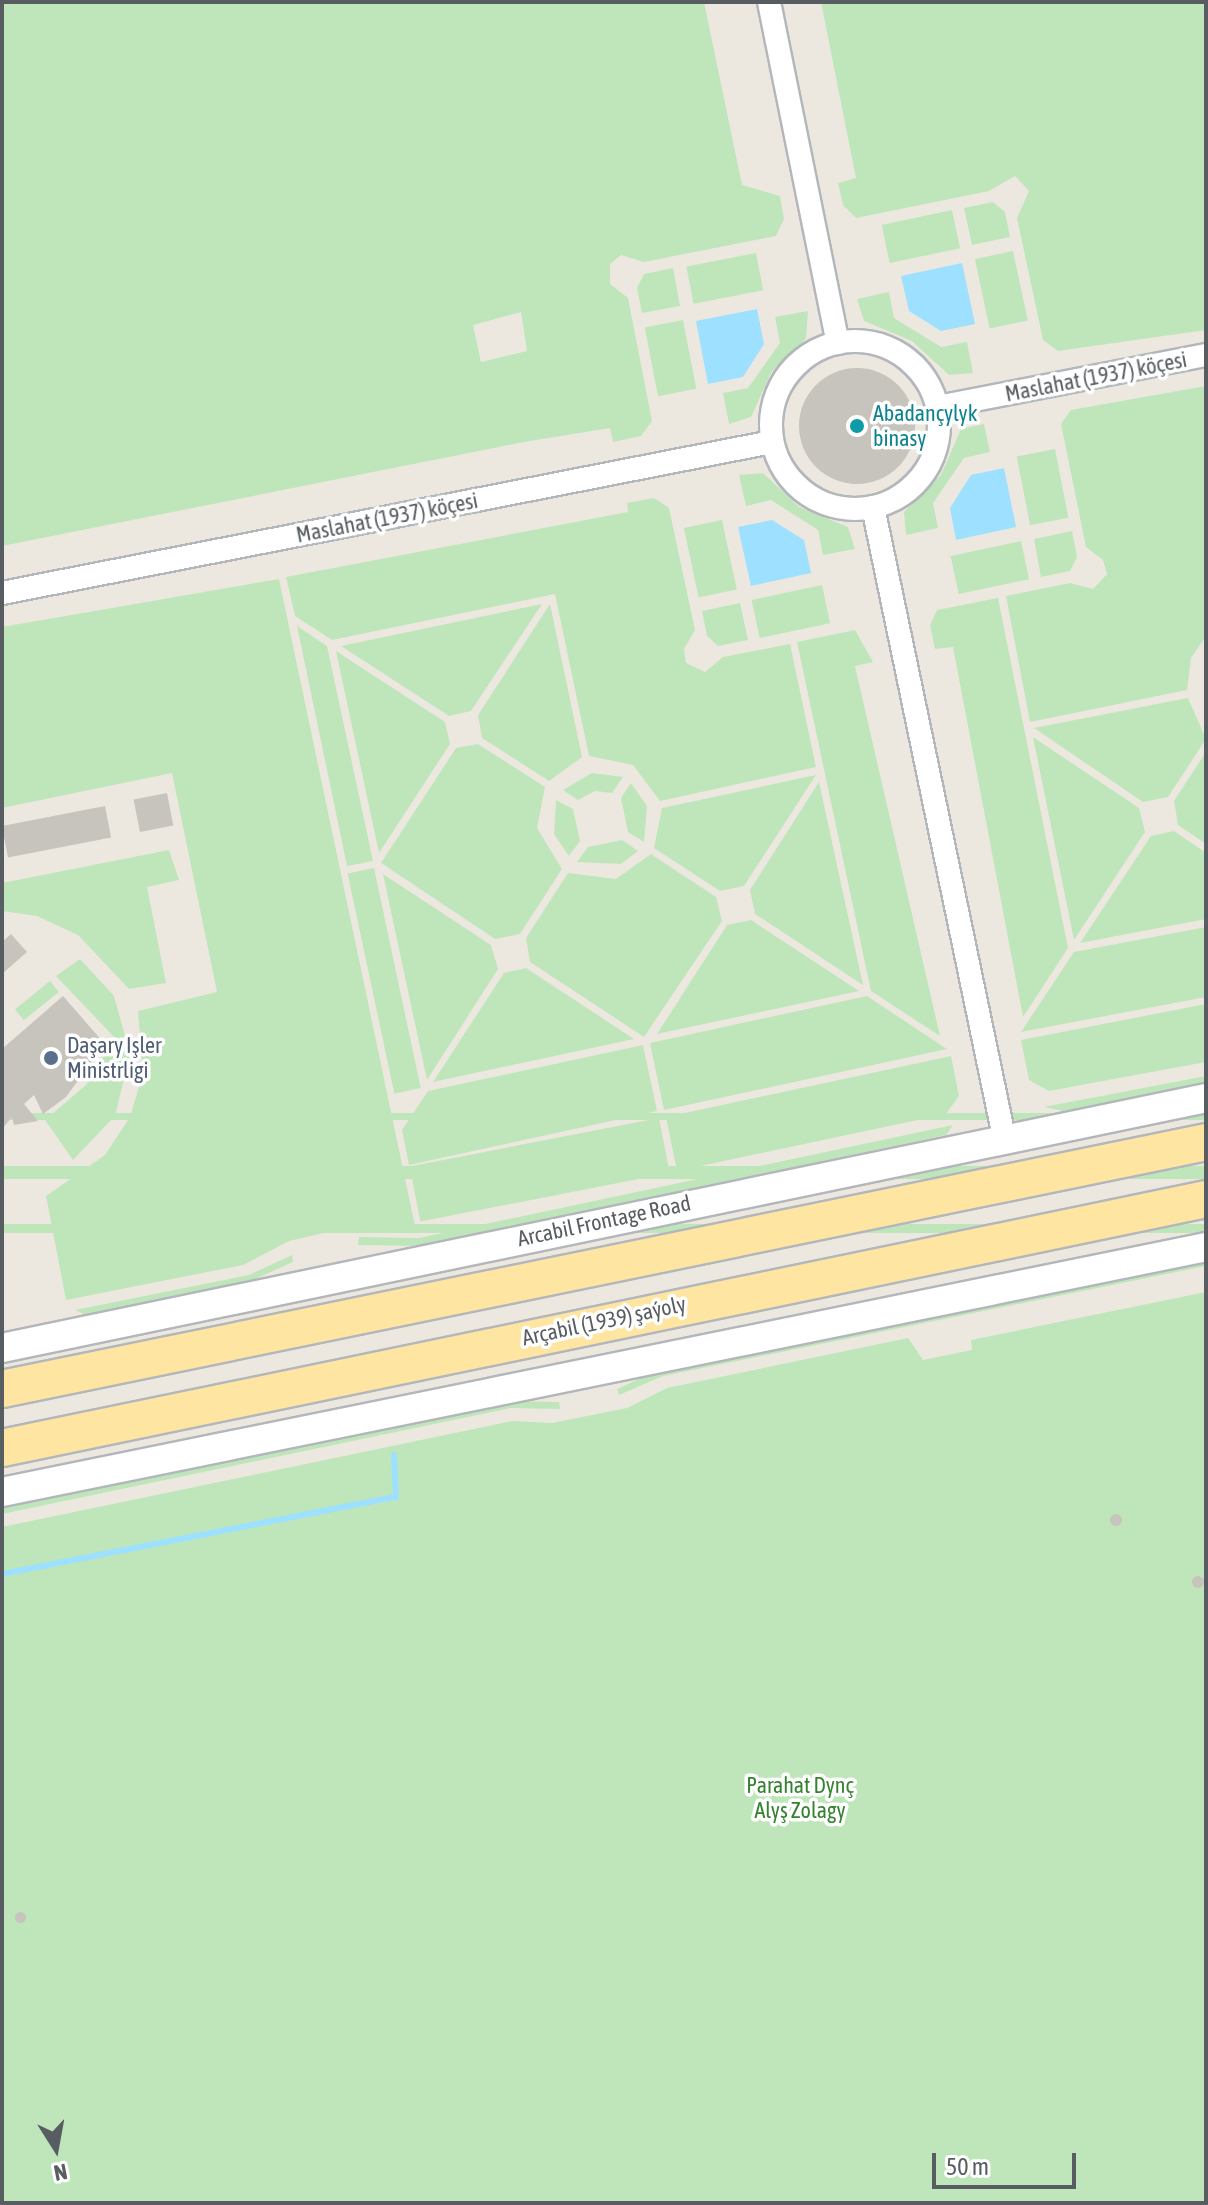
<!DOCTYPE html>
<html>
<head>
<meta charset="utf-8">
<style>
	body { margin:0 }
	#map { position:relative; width:1208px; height:2205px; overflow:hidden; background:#ede8df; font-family:"Asap Condensed",sans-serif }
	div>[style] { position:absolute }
	.green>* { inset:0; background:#bfe6ba; transform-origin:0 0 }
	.water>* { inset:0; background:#9de0ff }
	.stream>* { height:6px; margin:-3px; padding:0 3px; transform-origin:3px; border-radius:3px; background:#9de0ff }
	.building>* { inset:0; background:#c7c3bd; transform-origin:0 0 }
	.round { border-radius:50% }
	.roads { filter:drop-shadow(2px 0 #b3b7bb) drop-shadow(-2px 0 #b3b7bb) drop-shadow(0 2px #b3b7bb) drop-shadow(0 -2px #b3b7bb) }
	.minor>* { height:22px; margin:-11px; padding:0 11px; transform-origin:11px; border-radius:11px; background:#fff }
	.minor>.ring { margin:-11px; padding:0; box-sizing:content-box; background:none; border:22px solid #fff; border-radius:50% }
	.tertiary>* { height:28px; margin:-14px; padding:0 14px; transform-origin:14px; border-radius:14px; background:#fff }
	.primary>* { height:36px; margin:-18px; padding:0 18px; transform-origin:18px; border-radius:18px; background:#ffe5a2 }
	.dots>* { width:22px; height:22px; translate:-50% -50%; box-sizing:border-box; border:4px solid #fff; border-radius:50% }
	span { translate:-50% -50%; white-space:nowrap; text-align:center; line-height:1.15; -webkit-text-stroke:7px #fff; paint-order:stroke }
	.street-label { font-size:22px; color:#585d61 }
	.culture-label { font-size:22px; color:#0d838f }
	.left { translate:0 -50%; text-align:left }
	.service-label { font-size:22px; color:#4e5e75 }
	.park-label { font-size:22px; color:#35822f }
	.frame { position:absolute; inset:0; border:4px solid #585d61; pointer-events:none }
	.north { position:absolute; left:16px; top:2109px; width:80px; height:80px; -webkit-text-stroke:6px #fff; paint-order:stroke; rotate:169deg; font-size:22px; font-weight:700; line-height:32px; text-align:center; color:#585d61 }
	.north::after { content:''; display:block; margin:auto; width:28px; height:36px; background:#585d61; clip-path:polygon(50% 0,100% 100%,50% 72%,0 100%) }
	.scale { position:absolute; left:932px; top:2153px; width:144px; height:36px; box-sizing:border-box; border:4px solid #585d61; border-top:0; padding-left:10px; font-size:24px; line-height:28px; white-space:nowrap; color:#585d61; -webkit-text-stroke:6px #fff; paint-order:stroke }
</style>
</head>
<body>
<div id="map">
	<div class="green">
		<div style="clip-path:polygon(evenodd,2px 2px,704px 2px,742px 185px,780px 196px,784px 219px,776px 236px,644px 262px,621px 255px,610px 264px,610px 284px,628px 298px,652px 421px,641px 436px,613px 442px,610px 428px,524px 442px,2px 546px,2px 2px,521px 312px,527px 351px,481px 362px,473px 325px,521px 312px)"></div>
		<div style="clip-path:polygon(821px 2px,1206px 2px,1206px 330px,1058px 351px,1043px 340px,1017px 218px,1029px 191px,1015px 176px,989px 191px,856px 218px,843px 205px,838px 183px,856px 178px)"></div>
		<div style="clip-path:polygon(993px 202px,1005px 212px,1010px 237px,972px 245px,964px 208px)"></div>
		<div style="left:952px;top:210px;width:39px;height:72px;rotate:78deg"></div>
		<div style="left:1013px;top:251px;width:71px;height:39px;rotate:78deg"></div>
		<div style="left:756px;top:253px;width:38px;height:71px;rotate:79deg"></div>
		<div style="clip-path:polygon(673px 268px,680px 306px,642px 313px,637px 288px,644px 274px)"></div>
		<div style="clip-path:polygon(889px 292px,894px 318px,941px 347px,967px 342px,973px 373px,949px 375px,912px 341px,864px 321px,857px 299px)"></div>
		<div style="clip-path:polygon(808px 311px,806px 339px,772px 371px,751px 417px,729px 424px,723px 393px,748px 388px,780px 343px,775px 317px)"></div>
		<div style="left:683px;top:320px;width:70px;height:39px;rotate:79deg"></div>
		<div style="clip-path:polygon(1206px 386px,1206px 636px,1191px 658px,1187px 690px,1030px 722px,1006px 596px,1070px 583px,1093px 589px,1107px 574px,1103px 560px,1086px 547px,1061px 424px,1071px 410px)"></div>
		<div style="clip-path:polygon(984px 424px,990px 452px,964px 458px,933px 503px,938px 528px,906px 535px,904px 512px,941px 475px,961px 429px)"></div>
		<div style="left:1055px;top:449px;width:70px;height:39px;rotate:79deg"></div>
		<div style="clip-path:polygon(763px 473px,799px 507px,848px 527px,855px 549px,823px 555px,818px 530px,771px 500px,746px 506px,739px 475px)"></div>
		<div style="clip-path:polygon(654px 498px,669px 508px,695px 630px,684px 649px,686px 663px,705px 672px,723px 657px,790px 644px,816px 767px,660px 801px,633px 765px,589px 756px,555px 594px,332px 640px,295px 616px,286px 577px,628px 512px,627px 503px)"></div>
		<div style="left:722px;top:520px;width:71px;height:39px;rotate:78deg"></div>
		<div style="clip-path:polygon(1072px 531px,1077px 557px,1070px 571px,1041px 577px,1034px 539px)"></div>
		<div style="left:1021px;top:541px;width:39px;height:72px;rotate:78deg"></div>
		<div style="clip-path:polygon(279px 579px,415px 1226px,345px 1228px,289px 1241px,243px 1265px,66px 1300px,46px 1196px,105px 1155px,130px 1117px,143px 1073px,138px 1011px,217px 992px,172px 773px,2px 808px,2px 627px)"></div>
		<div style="left:822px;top:585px;width:39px;height:72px;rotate:78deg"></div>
		<div style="clip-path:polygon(998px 598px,1068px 948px,1023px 1017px,953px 647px,935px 649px,930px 625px,937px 610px)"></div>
		<div style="clip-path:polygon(740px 603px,748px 640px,718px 646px,707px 636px,702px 611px)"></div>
		<div style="clip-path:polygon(542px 604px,471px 711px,449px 716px,341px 646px)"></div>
		<div style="clip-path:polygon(550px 604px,582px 757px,549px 781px,482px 738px,478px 715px)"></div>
		<div style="clip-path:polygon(297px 626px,327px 646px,373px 861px,347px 866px)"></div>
		<div style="clip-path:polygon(855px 630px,873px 662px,855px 666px,940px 1036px,871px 991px,797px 642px)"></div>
		<div style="clip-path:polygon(336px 651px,445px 722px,450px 744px,379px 853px)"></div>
		<div style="clip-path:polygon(1188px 698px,1206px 739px,1168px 797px,1143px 802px,1034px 728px)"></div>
		<div style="clip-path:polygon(1033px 737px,1139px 808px,1145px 832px,1074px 940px)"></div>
		<div style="clip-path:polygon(478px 744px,545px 787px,537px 828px,562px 869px,520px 934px,495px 939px,381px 863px,456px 748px)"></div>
		<div style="clip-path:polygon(1206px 752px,1206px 844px,1178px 825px,1174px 801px)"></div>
		<div style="clip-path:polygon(592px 773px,623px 777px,612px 793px,595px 791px,578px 800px,563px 790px)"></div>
		<div style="clip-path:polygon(816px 775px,744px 886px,720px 891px,654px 848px,662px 808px)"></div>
		<div style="clip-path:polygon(819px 782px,863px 985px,755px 914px,750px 890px)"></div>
		<div style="clip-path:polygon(631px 783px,647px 806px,644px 842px,628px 832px,621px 798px)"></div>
		<div style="clip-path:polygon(556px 800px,573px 809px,580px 841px,569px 856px,554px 834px)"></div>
		<div style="clip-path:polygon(1174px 831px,1206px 853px,1206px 919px,1080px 943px,1151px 836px)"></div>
		<div style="clip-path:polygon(622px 840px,638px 851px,621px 864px,577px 862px,588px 847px)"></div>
		<div style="clip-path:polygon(169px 850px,179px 880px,147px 887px,166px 983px,129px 989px,78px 935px,37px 916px,2px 911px,2px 883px)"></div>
		<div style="clip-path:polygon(651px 854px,716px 897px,722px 921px,644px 1037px,530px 962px,526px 938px,568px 873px,616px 879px)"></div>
		<div style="left:374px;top:868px;width:225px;height:27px;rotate:78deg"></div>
		<div style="clip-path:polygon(383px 874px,491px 945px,498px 969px,427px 1080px)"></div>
		<div style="clip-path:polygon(751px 920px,859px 991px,657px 1034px,727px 925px)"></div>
		<div style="clip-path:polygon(1206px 927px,1206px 997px,1021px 1032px,1074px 952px)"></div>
		<div style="clip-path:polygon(80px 959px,114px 996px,130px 1054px,115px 1116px,73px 1160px,45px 1120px,86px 1085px,115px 1038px,56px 976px)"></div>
		<div style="clip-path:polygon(526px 968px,634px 1039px,433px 1082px,504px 973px)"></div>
		<div style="left:50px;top:981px;width:14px;height:45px;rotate:51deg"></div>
		<div style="clip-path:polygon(867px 996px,947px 1049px,664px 1110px,650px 1043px)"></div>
		<div style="clip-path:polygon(1206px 1004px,1206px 1062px,1049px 1091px,1029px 1080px,1021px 1040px)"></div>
		<div style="clip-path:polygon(643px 1045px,657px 1111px,409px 1165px,402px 1130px,428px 1091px)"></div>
		<div style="clip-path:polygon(951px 1056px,959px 1096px,946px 1114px,677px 1171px,666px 1117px)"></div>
		<div style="clip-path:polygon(1206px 1076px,1206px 1084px,1063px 1111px,1044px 1107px)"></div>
		<div style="left:1206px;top:1113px;width:7px;height:1229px;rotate:90deg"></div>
		<div style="left:659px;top:1118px;width:56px;height:254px;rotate:79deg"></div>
		<div style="clip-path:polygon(953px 1125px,946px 1135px,421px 1246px,358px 1245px,359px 1237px,419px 1238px)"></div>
		<div style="left:1206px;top:1166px;width:13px;height:1229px;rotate:90deg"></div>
		<div style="left:1206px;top:1224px;width:9px;height:1229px;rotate:90deg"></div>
		<div style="clip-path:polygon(292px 1255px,293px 1262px,244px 1284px,86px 1315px,75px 1310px,249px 1275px)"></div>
		<div style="clip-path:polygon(1206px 1259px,1206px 1266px,663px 1376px,619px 1395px,617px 1389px,650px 1374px)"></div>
		<div style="clip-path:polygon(1206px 1292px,1206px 2203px,2px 2203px,2px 1527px,513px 1421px,552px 1423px,627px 1408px,667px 1388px,908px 1338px,923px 1360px,972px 1350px,971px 1340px)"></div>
		<div style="clip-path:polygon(510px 1401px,559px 1402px,560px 1409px,511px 1408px,2px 1514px,2px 1507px)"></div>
	</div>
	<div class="water">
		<div style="clip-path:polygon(962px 263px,975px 324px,941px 331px,909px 311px,901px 276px)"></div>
		<div style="clip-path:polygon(757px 309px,764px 344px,743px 377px,708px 384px,696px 321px)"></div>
		<div style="clip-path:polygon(1004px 468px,1016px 527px,956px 540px,950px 508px,971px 475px)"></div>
		<div style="clip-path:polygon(772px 520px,804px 540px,811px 573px,751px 586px,738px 527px)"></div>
	</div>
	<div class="stream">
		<div style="left:2px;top:1574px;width:401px;rotate:-11.1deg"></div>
		<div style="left:396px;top:1497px;width:42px;rotate:-92.7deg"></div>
	</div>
	<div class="building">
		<div class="round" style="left:799px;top:368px;width:116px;height:116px"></div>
		<div style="left:167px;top:793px;width:33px;height:34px;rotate:79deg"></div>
		<div style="left:105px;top:806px;width:32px;height:105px;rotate:79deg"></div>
		<div style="clip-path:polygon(11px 934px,27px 952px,2px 974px,2px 942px)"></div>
		<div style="clip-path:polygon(63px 996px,104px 1043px,112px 1034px,66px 1097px,43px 1114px,34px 1095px,24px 1104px,38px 1121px,14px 1125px,12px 1117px,2px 1129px,2px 1049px)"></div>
		<div class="round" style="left:1110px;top:1514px;width:12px;height:12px"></div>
		<div class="round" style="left:1192px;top:1576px;width:12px;height:12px"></div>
		<div class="round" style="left:14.5px;top:1911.5px;width:11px;height:11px"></div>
	</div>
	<div class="roads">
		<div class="minor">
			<div style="left:769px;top:2px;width:348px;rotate:78.6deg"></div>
			<div class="ring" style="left:771px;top:341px;width:146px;height:146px"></div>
			<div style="left:938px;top:407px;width:273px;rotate:-11deg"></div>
			<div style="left:873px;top:507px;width:643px;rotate:78.25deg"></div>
			<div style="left:2px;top:593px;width:785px;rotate:-11.1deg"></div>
		</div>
		<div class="tertiary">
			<div style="left:2px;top:1348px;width:1230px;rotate:-11.73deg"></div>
			<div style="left:2px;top:1492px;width:1229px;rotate:-11.5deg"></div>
		</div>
		<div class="primary">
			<div style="left:2px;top:1389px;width:1229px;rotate:-11.59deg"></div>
			<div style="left:2px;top:1448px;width:1229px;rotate:-11.68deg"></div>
		</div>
	</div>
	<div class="dots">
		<div style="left:857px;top:426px;background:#0f9aa8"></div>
		<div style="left:51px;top:1058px;background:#5c6f8a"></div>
	</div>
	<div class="street-label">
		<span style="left:1096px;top:377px;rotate:-11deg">Maslahat (1937) köçesi</span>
		<span style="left:387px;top:518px;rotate:-11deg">Maslahat (1937) köçesi</span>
		<span style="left:604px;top:1221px;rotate:-12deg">Arcabil Frontage Road</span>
		<span style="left:604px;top:1321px;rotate:-12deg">Arçabil (1939) şaýoly</span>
	</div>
	<div class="culture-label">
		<span class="left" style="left:873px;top:426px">Abadançylyk<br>binasy</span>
	</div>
	<div class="service-label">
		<span class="left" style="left:67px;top:1058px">Daşary Işler<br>Ministrligi</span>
	</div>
	<div class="park-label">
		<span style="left:800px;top:1798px">Parahat Dynç<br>Alyş Zolagy</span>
	</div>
	<div class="frame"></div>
	<div class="north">N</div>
	<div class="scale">50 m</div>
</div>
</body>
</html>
